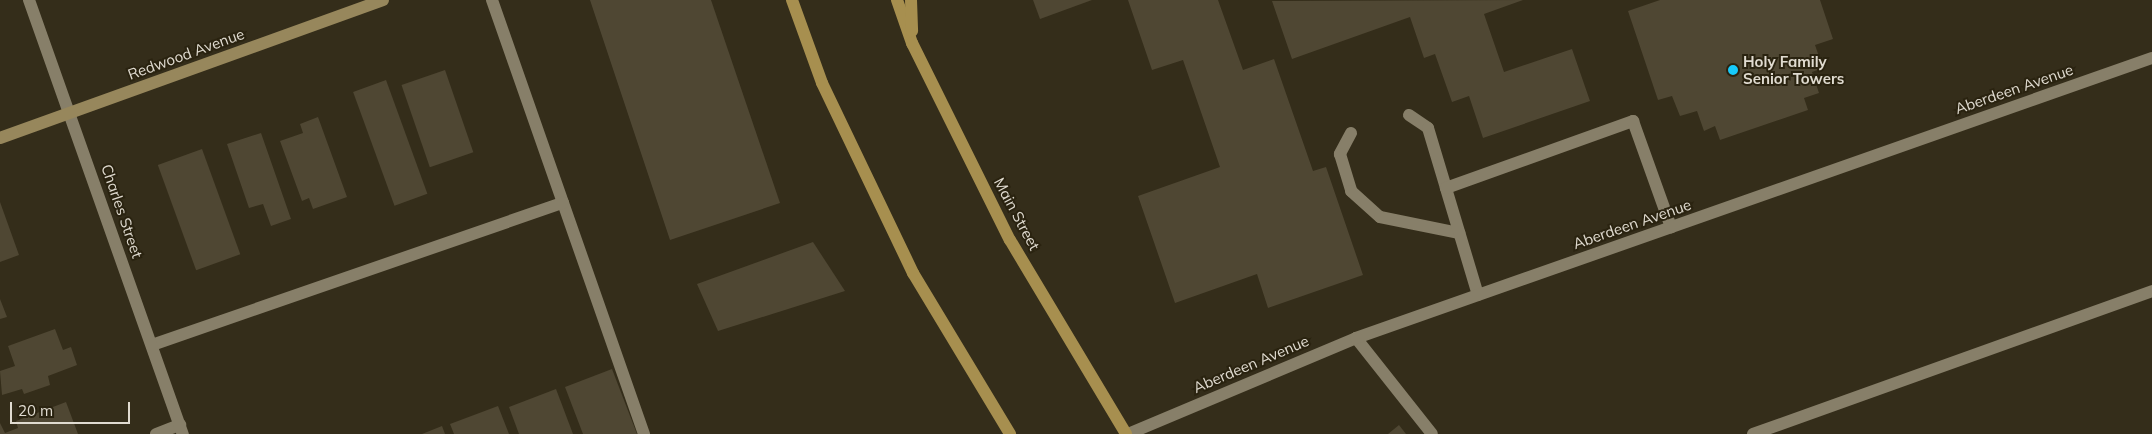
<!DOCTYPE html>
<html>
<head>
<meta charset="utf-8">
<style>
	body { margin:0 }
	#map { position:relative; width:2152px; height:434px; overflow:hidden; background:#342d1a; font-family:Mulish,sans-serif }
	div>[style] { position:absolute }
	.building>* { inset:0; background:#4f4733; transform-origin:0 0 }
	.service>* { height:12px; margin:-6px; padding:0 6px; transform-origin:6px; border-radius:6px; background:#877f69 }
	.minor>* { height:12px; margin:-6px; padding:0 6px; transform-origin:6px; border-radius:6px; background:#877f69 }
	.secondary>* { height:12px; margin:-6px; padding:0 6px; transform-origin:6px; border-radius:6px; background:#97875c }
	.primary>* { height:12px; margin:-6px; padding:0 6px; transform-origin:6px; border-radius:6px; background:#a78f4f }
	.dots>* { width:14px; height:14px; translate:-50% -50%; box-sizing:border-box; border:2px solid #2a2310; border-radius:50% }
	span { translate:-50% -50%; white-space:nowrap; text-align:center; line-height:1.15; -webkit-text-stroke:4px #2a2310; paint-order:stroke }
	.street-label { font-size:15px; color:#e0dbd0 }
	.poi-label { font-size:15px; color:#e0dbd0; font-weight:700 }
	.left { translate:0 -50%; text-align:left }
	.scale { position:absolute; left:10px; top:402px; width:120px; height:22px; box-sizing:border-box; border:2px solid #e0dbd0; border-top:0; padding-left:6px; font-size:15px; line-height:18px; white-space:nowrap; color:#e0dbd0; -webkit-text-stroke:4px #2a2310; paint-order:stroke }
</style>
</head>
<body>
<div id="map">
	<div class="building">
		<div style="clip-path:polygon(590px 0,711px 0,780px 203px,670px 240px)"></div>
		<div style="clip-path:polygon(1033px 0,1092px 0,1040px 19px)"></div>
		<div style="clip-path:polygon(1128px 0,1218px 0,1243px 70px,1274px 59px,1313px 171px,1326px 167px,1363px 275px,1268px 308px,1257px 274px,1175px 303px,1138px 196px,1220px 167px,1183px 60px,1152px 70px)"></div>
		<div style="clip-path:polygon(1523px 0,1484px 14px,1504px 72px,1572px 49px,1590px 101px,1483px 138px,1469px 96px,1452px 102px,1435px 54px,1424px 58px,1410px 17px,1292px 59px,1272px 1px)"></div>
		<div style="clip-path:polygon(1660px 0,1820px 0,1833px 39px,1815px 45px,1823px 68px,1812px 72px,1819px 93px,1804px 98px,1808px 110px,1720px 140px,1715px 126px,1704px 131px,1697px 111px,1680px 116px,1672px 96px,1658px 100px,1628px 11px)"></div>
		<div style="left:445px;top:70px;width:87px;height:46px;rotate:71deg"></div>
		<div style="left:386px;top:80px;width:121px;height:35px;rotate:70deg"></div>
		<div style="clip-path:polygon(318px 117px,347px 197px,313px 209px,309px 198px,302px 201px,280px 141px,303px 133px,300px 124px)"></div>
		<div style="clip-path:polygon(261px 133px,291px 219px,271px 226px,263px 204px,249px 208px,227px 144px)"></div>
		<div style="left:202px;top:149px;width:112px;height:47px;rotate:70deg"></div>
		<div style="clip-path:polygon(0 202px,19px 255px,0 262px)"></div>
		<div style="clip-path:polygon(813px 242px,845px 291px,718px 331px,697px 284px)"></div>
		<div style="clip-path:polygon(0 299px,7px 317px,0 319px)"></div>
		<div style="clip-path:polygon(55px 329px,63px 350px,71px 347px,77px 365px,48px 376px,50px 385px,24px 394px,22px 389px,2px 395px,0 371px,15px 366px,8px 346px)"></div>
		<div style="clip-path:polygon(612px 369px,637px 434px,583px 434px,565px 387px)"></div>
		<div style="clip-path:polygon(556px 389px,573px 434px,519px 434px,509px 407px)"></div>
		<div style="clip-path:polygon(66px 402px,78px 434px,0 434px,0 423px,5px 433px,18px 428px,16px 421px)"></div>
		<div style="clip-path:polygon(498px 406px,509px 434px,454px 434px,450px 424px)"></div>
		<div style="clip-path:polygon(1399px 425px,1406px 434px,1388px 434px)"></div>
		<div style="clip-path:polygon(442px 426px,445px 434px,422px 434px)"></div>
	</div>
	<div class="service">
		<div style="left:492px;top:0;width:460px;rotate:70.7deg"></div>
		<div style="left:1409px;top:115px;width:23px;rotate:34deg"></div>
		<div style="left:1428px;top:128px;width:63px;rotate:73.3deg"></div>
		<div style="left:1351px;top:133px;width:24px;rotate:118deg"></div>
		<div style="left:1340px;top:154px;width:39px;rotate:73deg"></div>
		<div style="left:1351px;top:191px;width:39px;rotate:42deg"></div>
		<div style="left:1380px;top:217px;width:81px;rotate:11.4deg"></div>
		<div style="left:1478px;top:295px;width:112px;rotate:-106.7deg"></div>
		<div style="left:1446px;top:188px;width:199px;rotate:-19.7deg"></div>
		<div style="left:1633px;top:121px;width:113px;rotate:70.3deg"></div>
		<div style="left:1356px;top:338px;width:122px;rotate:51.6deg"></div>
		<div style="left:152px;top:345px;width:435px;rotate:-19.1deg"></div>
		<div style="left:156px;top:434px;width:26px;rotate:-21deg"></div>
		<div style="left:1753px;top:434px;width:424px;rotate:-19.7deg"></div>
	</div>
	<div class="minor">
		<div style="left:29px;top:0;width:461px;rotate:70.5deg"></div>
		<div style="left:1128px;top:434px;width:247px;rotate:-22.8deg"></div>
		<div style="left:1356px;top:338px;width:844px;rotate:-19.38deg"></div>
	</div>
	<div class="secondary">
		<div style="left:0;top:138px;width:407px;rotate:-19.8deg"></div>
	</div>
	<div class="primary">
		<div style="left:792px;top:0;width:88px;rotate:70.1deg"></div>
		<div style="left:822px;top:83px;width:211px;rotate:64.4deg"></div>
		<div style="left:913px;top:273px;width:188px;rotate:58.9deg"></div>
		<div style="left:897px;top:0;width:46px;rotate:70.8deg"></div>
		<div style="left:912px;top:43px;width:220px;rotate:63.6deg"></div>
		<div style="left:1010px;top:240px;width:226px;rotate:59.1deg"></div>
		<div style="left:911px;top:0;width:31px;rotate:88deg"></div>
	</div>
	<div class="dots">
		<div style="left:1733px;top:70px;background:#17cafb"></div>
	</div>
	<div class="street-label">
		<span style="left:186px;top:54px;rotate:-20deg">Redwood Avenue</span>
		<span style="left:2014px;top:89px;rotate:-19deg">Aberdeen Avenue</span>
		<span style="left:122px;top:211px;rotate:71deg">Charles Street</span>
		<span style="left:1017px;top:214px;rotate:62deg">Main Street</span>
		<span style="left:1632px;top:224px;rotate:-19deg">Aberdeen Avenue</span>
		<span style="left:1251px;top:364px;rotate:-23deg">Aberdeen Avenue</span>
	</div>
	<div class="poi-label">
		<span class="left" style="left:1743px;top:70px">Holy Family<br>Senior Towers</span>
	</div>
	<div class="scale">20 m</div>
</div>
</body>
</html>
